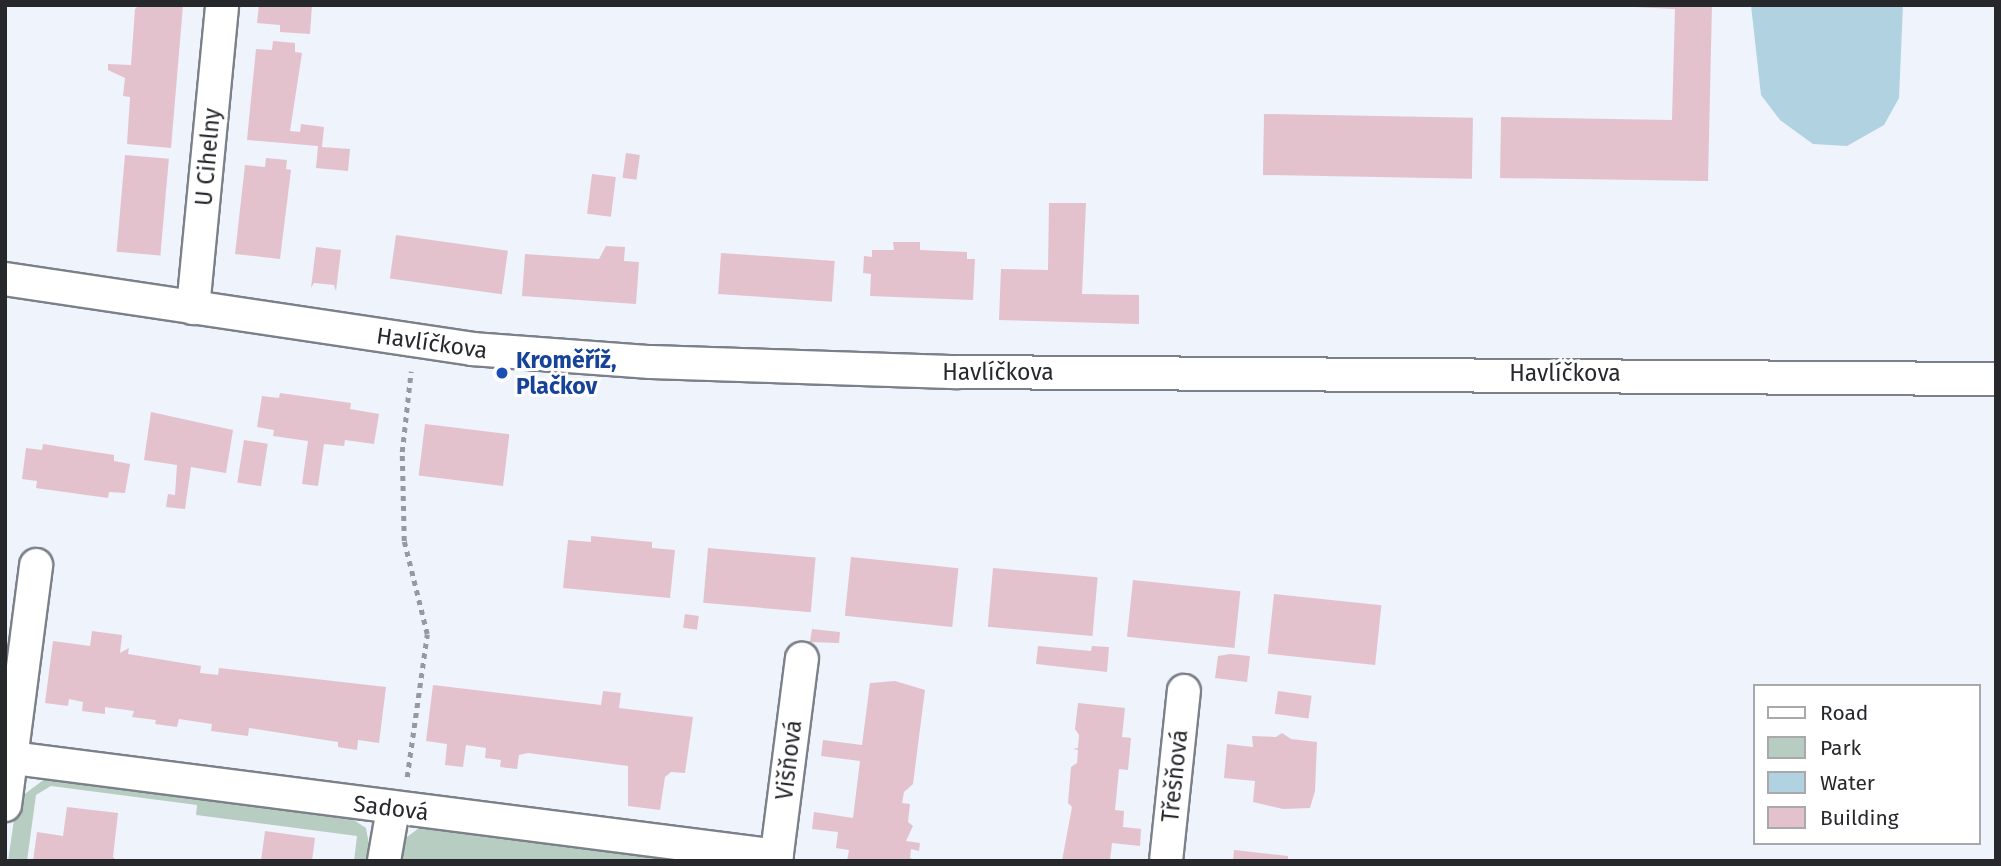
<!DOCTYPE html>
<html>
<head>
<meta charset="utf-8">
<style>
	body { margin:0 }
	#map { position:relative; width:2001px; height:866px; overflow:hidden; background:#eef3fc; font-family:"Fira Sans",sans-serif }
	div>[style] { position:absolute }
	.green>* { inset:0; background:#b8cdc1 }
	.water>* { inset:0; background:#b1d2e1 }
	.building>* { inset:0; background:#e3c2cd; transform-origin:0 0 }
	.path>* { height:4.5px; margin-top:-2.25px; transform-origin:0; background:repeating-linear-gradient(90deg,#9699a0 0 5px,transparent 0 10px) }
	.roads { filter:drop-shadow(2px 0 #7c8088) drop-shadow(-2px 0 #7c8088) drop-shadow(0 2px #7c8088) drop-shadow(0 -2px #7c8088) }
	.minor>* { height:32px; margin:-16px; padding:0 16px; transform-origin:16px; border-radius:16px; background:#fff }
	.dots>* { width:19px; height:19px; translate:-50% -50%; box-sizing:border-box; border:4px solid #fff; border-radius:50% }
	span { translate:-50% -50%; white-space:nowrap; text-align:center; line-height:1.15; -webkit-text-stroke:6px #fff; paint-order:stroke }
	.street-label { font-size:23px; color:#27282c }
	.transit-label { font-size:23px; color:#164399; font-weight:700 }
	.left { translate:0 -50%; text-align:left }
	.frame { position:absolute; inset:0; border:7px solid #27282c; pointer-events:none }
	.legend { position:absolute; left:1753px; top:684px; width:228px; height:161px; box-sizing:border-box; background:#fff; border:2px solid #a9a9ab; margin:0; padding:9px 12px; list-style:none; font-size:21px; color:#27282c }
	.legend li { display:flex; align-items:center; gap:14px; height:35px }
	.legend b { width:35px; border:2px solid #a9a9ab }
</style>
</head>
<body>
<div id="map">
	<div class="green">
		<div style="clip-path:polygon(46px 778px,343px 813px,366px 828px,372px 861px,354px 861px,357px 836px,196px 815px,197px 805px,51px 786px,36px 795px,27px 861px,8px 861px,15px 813px,22px 796px)"></div>
		<div style="clip-path:polygon(438px 825px,729px 861px,391px 861px,399px 843px,419px 828px)"></div>
	</div>
	<div class="water">
		<div style="clip-path:polygon(1751px 5px,1903px 5px,1899px 98px,1884px 125px,1847px 146px,1813px 144px,1780px 120px,1761px 95px)"></div>
	</div>
	<div class="building">
		<div style="clip-path:polygon(139px 5px,183px 5px,171px 148px,127px 144px,130px 97px,123px 96px,125px 78px,108px 70px,108px 64px,131px 65px,135px 9px)"></div>
		<div style="clip-path:polygon(259px 5px,312px 5px,310px 34px,280px 32px,280px 25px,257px 23px)"></div>
		<div style="clip-path:polygon(1595px 5px,1712px 5px,1708px 181px,1500px 178px,1501px 117px,1672px 120px,1675px 9px)"></div>
		<div style="clip-path:polygon(273px 41px,295px 43px,295px 52px,302px 53px,290px 131px,300px 132px,301px 124px,324px 127px,322px 147px,350px 149px,348px 171px,316px 168px,318px 146px,247px 140px,256px 49px,272px 50px)"></div>
		<div style="left:1264px;top:114px;width:209px;height:61px;rotate:1deg"></div>
		<div style="left:626px;top:153px;width:14px;height:25px;rotate:8deg"></div>
		<div style="left:125px;top:155px;width:44px;height:97px;rotate:5deg"></div>
		<div style="clip-path:polygon(266px 158px,287px 160px,286px 169px,291px 170px,280px 259px,235px 254px,245px 165px,265px 167px)"></div>
		<div style="left:592px;top:174px;width:24px;height:40px;rotate:7deg"></div>
		<div style="clip-path:polygon(1049px 203px,1086px 203px,1082px 294px,1139px 295px,1139px 324px,999px 320px,1001px 269px,1048px 270px)"></div>
		<div style="left:396px;top:235px;width:113px;height:44px;rotate:8deg"></div>
		<div style="clip-path:polygon(893px 242px,920px 242px,920px 250px,967px 252px,967px 259px,975px 259px,973px 300px,870px 296px,871px 274px,863px 273px,864px 256px,872px 257px,872px 250px,894px 250px)"></div>
		<div style="clip-path:polygon(606px 246px,625px 247px,624px 261px,639px 262px,636px 304px,522px 296px,525px 254px,599px 259px)"></div>
		<div style="clip-path:polygon(316px 247px,341px 250px,336px 291px,334px 285px,314px 283px,311px 288px)"></div>
		<div style="left:721px;top:253px;width:114px;height:41px;rotate:4deg"></div>
		<div style="clip-path:polygon(280px 393px,351px 403px,350px 409px,379px 414px,374px 444px,345px 440px,344px 446px,324px 444px,318px 486px,302px 484px,308px 441px,273px 436px,274px 430px,257px 427px,262px 396px,279px 398px)"></div>
		<div style="clip-path:polygon(151px 412px,233px 430px,226px 473px,191px 467px,185px 509px,166px 507px,168px 494px,175px 495px,177px 465px,144px 460px)"></div>
		<div style="left:425px;top:424px;width:85px;height:52px;rotate:7deg"></div>
		<div style="left:244px;top:440px;width:24px;height:43px;rotate:9deg"></div>
		<div style="clip-path:polygon(43px 444px,114px 455px,114px 461px,130px 464px,125px 493px,109px 492px,108px 498px,36px 488px,37px 481px,22px 479px,26px 448px,42px 450px)"></div>
		<div style="clip-path:polygon(591px 536px,652px 542px,652px 548px,675px 550px,670px 598px,563px 588px,568px 540px,591px 542px)"></div>
		<div style="left:708px;top:548px;width:108px;height:55px;rotate:5deg"></div>
		<div style="left:851px;top:557px;width:108px;height:59px;rotate:6deg"></div>
		<div style="left:993px;top:568px;width:105px;height:59px;rotate:5deg"></div>
		<div style="left:1133px;top:580px;width:108px;height:57px;rotate:6deg"></div>
		<div style="left:1274px;top:594px;width:108px;height:60px;rotate:6deg"></div>
		<div style="left:685px;top:614px;width:14px;height:14px;rotate:8deg"></div>
		<div style="clip-path:polygon(812px 629px,840px 632px,839px 643px,810px 642px)"></div>
		<div style="clip-path:polygon(92px 631px,122px 635px,120px 653px,129px 648px,128px 654px,201px 666px,200px 673px,218px 675px,219px 668px,386px 687px,379px 743px,358px 740px,357px 750px,338px 747px,338px 742px,249px 728px,248px 736px,211px 731px,212px 724px,192px 721px,179px 719px,177px 727px,155px 724px,156px 720px,132px 717px,134px 711px,105px 707px,105px 714px,82px 711px,83px 702px,69px 699px,68px 706px,45px 703px,53px 641px,90px 646px)"></div>
		<div style="clip-path:polygon(1038px 646px,1091px 651px,1092px 646px,1109px 647px,1107px 672px,1036px 664px)"></div>
		<div style="clip-path:polygon(1230px 654px,1250px 656px,1247px 682px,1215px 678px,1218px 656px)"></div>
		<div style="clip-path:polygon(895px 681px,925px 690px,913px 784px,904px 792px,902px 803px,910px 804px,908px 822px,913px 826px,906px 841px,920px 843px,919px 851px,911px 849px,910px 858px,920px 861px,847px 861px,849px 850px,836px 848px,838px 832px,812px 829px,814px 812px,853px 818px,860px 761px,821px 756px,823px 740px,862px 745px,870px 683px)"></div>
		<div style="clip-path:polygon(433px 685px,601px 705px,603px 691px,621px 693px,619px 708px,693px 717px,685px 773px,671px 772px,665px 777px,660px 810px,628px 806px,628px 766px,528px 753px,519px 755px,517px 769px,500px 767px,501px 760px,485px 758px,486px 748px,466px 745px,463px 767px,445px 765px,447px 744px,426px 741px)"></div>
		<div style="left:1278px;top:691px;width:34px;height:23px;rotate:8deg"></div>
		<div style="clip-path:polygon(1078px 703px,1125px 708px,1122px 737px,1131px 738px,1128px 770px,1119px 769px,1115px 810px,1124px 811px,1123px 827px,1141px 829px,1140px 846px,1112px 843px,1110px 861px,1062px 861px,1072px 807px,1068px 803px,1071px 767px,1077px 763px,1078px 750px,1073px 749px,1078px 748px,1079px 735px,1075px 729px)"></div>
		<div style="clip-path:polygon(1282px 733px,1291px 739px,1317px 742px,1315px 791px,1310px 808px,1283px 809px,1253px 802px,1255px 781px,1224px 778px,1227px 744px,1253px 747px,1252px 736px,1276px 737px)"></div>
		<div style="clip-path:polygon(67px 807px,118px 813px,113px 857px,117px 861px,33px 861px,37px 832px,63px 836px)"></div>
		<div style="clip-path:polygon(265px 831px,315px 838px,312px 861px,261px 861px)"></div>
		<div style="clip-path:polygon(1234px 850px,1288px 856px,1288px 861px,1233px 861px)"></div>
	</div>
	<div class="path">
		<div style="left:407px;top:777px;width:144px;rotate:-82deg"></div>
		<div style="left:427px;top:634px;width:96px;rotate:-103.9deg"></div>
		<div style="left:404px;top:541px;width:89px;rotate:-91.3deg"></div>
		<div style="left:402px;top:452px;width:81px;rotate:-83.7deg"></div>
	</div>
	<div class="roads">
		<div class="minor">
			<div style="left:5px;top:279px;width:472px;rotate:8.5deg"></div>
			<div style="left:472px;top:349px;width:179px;rotate:4.2deg"></div>
			<div style="left:651px;top:362px;width:307px;rotate:1.9deg"></div>
			<div style="left:958px;top:372px;width:1038px;rotate:0.39deg"></div>
			<div style="left:193px;top:308px;width:304px;rotate:-84.5deg"></div>
			<div style="left:5px;top:757px;width:778px;rotate:7.31deg"></div>
			<div style="left:5px;top:805px;width:242px;rotate:-82.6deg"></div>
			<div style="left:384px;top:861px;width:53px;rotate:-80.2deg"></div>
			<div style="left:776px;top:861px;width:204px;rotate:-82.7deg"></div>
			<div style="left:1166px;top:861px;width:171px;rotate:-84deg"></div>
		</div>
	</div>
	<div class="dots">
		<div style="left:502px;top:373px;background:#1a4fb4"></div>
	</div>
	<div class="street-label">
		<span style="left:208px;top:157px;rotate:-85deg">U Cihelny</span>
		<span style="left:432px;top:343px;rotate:8deg">Havlíčkova</span>
		<span style="left:998px;top:372px">Havlíčkova</span>
		<span style="left:1565px;top:373px">Havlíčkova</span>
		<span style="left:789px;top:760px;rotate:-83deg">Višňová</span>
		<span style="left:1175px;top:776px;rotate:-84deg">Třešňová</span>
		<span style="left:391px;top:808px;rotate:7deg">Sadová</span>
	</div>
	<div class="transit-label">
		<span class="left" style="left:516px;top:373px">Kroměříž,<br>Plačkov</span>
	</div>
	<div class="frame"></div>
	<ul class="legend">
	<li><b style="height:9px;background:#fff"></b>Road</li>
	<li><b style="height:19px;background:#b8cdc1"></b>Park</li>
	<li><b style="height:19px;background:#b1d2e1"></b>Water</li>
	<li><b style="height:19px;background:#e3c2cd"></b>Building</li>
	</ul>
</div>
</body>
</html>
